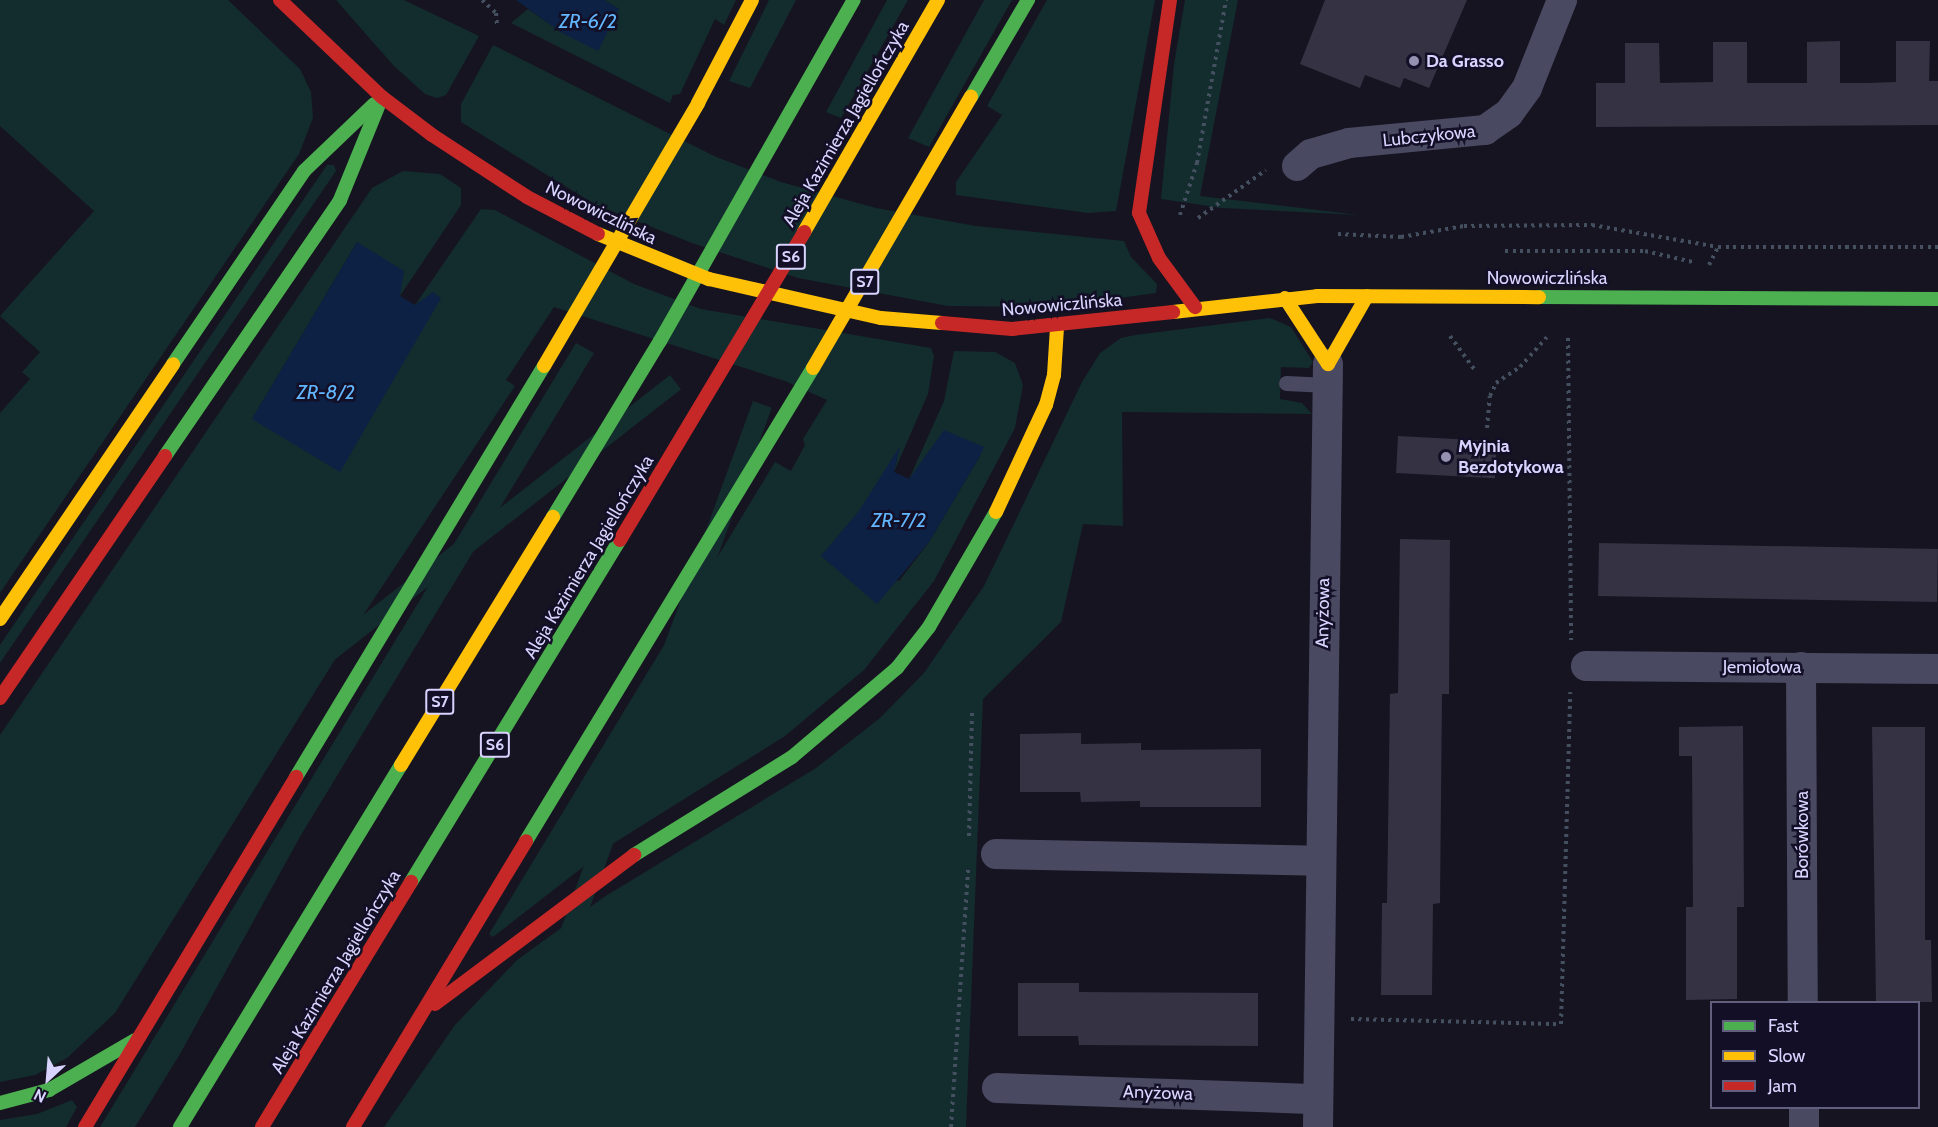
<!DOCTYPE html>
<html>
<head>
<meta charset="utf-8">
<style>
	body { margin:0 }
	#map { position:relative; width:1938px; height:1127px; overflow:hidden; background:#161421; font-family:Cabin,sans-serif }
	div>[style] { position:absolute }
	.green>* { inset:0; background:#132c2d; transform-origin:0 0 }
	.water>* { inset:0; background:#0d2144 }
	.building>* { inset:0; background:#343243; transform-origin:0 0 }
	.path>* { height:4px; margin-top:-2px; transform-origin:0; background:repeating-linear-gradient(90deg,#44505f 0 3px,transparent 0 7.5px) }
	.lane>* { height:15px; margin:-7.5px; padding:0 7.5px; transform-origin:7.5px; border-radius:7.5px; background:#4a4962 }
	.street>* { height:30px; margin:-15px; padding:0 15px; transform-origin:15px; border-radius:15px; background:#4a4962 }
	.fast>* { height:14px; margin:-7px; padding:0 7px; transform-origin:7px; border-radius:7px; background:#4caf50 }
	.slow>* { height:14px; margin:-7px; padding:0 7px; transform-origin:7px; border-radius:7px; background:#ffc107 }
	.jam>* { height:14px; margin:-7px; padding:0 7px; transform-origin:7px; border-radius:7px; background:#c62828 }
	.dots>* { width:16px; height:16px; translate:-50% -50%; box-sizing:border-box; border:3px solid #130f26; border-radius:50% }
	span { translate:-50% -50%; white-space:nowrap; text-align:center; line-height:1.15; -webkit-text-stroke:5px #130f26; paint-order:stroke }
	.shield-label span { padding:2px 4px; background:#130f26; border:2px solid; border-radius:4px; -webkit-text-stroke-width:0 }
	.shield-label { font-size:16px; color:#d9d4ff; font-weight:700 }
	.poi-label { font-size:18px; color:#d9d4ff; font-weight:700 }
	.left { translate:0 -50%; text-align:left }
	.street-label { font-size:18px; color:#d9d4ff }
	.water-label { font-size:20px; color:#62b6ff; font-style:italic }
	.legend { position:absolute; left:1710px; top:1001px; width:210px; height:108px; box-sizing:border-box; background:#130f26; border:2px solid #625e7d; margin:0; padding:8px 10px; list-style:none; font-size:18px; color:#d9d4ff }
	.legend li { display:flex; align-items:center; gap:12px; height:30px }
	.legend b { width:30px; border:2px solid #625e7d }
	.north { position:absolute; left:18px; top:1049px; width:60px; height:60px; -webkit-text-stroke:4px #130f26; paint-order:stroke; rotate:206deg; font-size:16px; font-weight:700; line-height:24px; text-align:center; color:#d9d4ff }
	.north::after { content:''; display:block; margin:auto; width:21px; height:27px; background:#d9d4ff; clip-path:polygon(50% 0,100% 100%,50% 72%,0 100%) }
</style>
</head>
<body>
<div id="map">
	<div class="green">
		<div style="clip-path:polygon(0 0,228px 0,300px 69px,311px 92px,313px 118px,299px 154px,0 593px,0 413px,30px 379px,22px 372px,40px 352px,0 316px,94px 211px,0 126px)"></div>
		<div style="clip-path:polygon(336px 0,404px 0,479px 36px,446px 95px,437px 98px,425px 94px,393px 65px)"></div>
		<div style="clip-path:polygon(604px 0,736px 0,724px 25px,715px 19px,680px 94px,673px 95px,670px 103px,511px 23px,528px 9px,548px 23px,619px 9px)"></div>
		<div style="clip-path:polygon(769px 0,796px 0,750px 88px,729px 81px)"></div>
		<div style="clip-path:polygon(887px 0,908px 0,841px 118px,826px 112px)"></div>
		<div style="clip-path:polygon(984px 0,1012px 0,929px 147px,908px 138px)"></div>
		<div style="clip-path:polygon(1047px 0,1155px 0,1116px 211px,1088px 213px,956px 195px,956px 182px,1002px 115px,987px 106px)"></div>
		<div style="clip-path:polygon(1185px 0,1238px 0,1200px 196px,1359px 215px,1222px 208px,1161px 199px,1174px 64px)"></div>
		<div style="clip-path:polygon(493px 45px,714px 156px,781px 182px,876px 208px,976px 226px,1124px 241px,1131px 257px,1157px 284px,1156px 293px,1054px 307px,948px 306px,798px 278px,692px 243px,596px 205px,461px 122px,461px 104px)"></div>
		<div style="clip-path:polygon(327px 165px,334px 165px,336px 171px,0 663px,0 645px)"></div>
		<div style="clip-path:polygon(403px 171px,440px 174px,461px 188px,461px 205px,400px 296px,357px 242px,252px 419px,405px 355px,441px 298px,415px 305px,481px 209px,495px 210px,634px 284px,701px 309px,931px 348px,934px 356px,928px 394px,894px 472px,899px 449px,859px 512px,821px 556px,899px 581px,929px 542px,980px 456px,909px 479px,944px 401px,954px 351px,995px 352px,1015px 363px,1023px 385px,1015px 428px,934px 581px,864px 670px,785px 736px,614px 843px,493px 937px,489px 934px,775px 462px,791px 471px,805px 445px,803px 439px,827px 400px,785px 381px,554px 307px,506px 380px,515px 386px,354px 629px,115px 1013px,67px 1058px,35px 1075px,0 1082px,0 735px,372px 188px)"></div>
		<div style="clip-path:polygon(1270px 318px,1291px 327px,1313px 362px,1309px 368px,1281px 367px,1280px 399px,1302px 403px,1312px 414px,1122px 412px,1123px 526px,1083px 524px,1061px 622px,983px 699px,966px 1127px,384px 1127px,455px 1025px,517px 960px,604px 897px,816px 768px,880px 718px,924px 673px,984px 586px,1082px 382px,1100px 353px,1121px 338px,1135px 335px)"></div>
		<div style="clip-path:polygon(576px 343px,594px 353px,301px 835px,180px 1054px,135px 1127px,100px 1127px)"></div>
		<div style="left:670px;top:375px;width:18px;height:879px;rotate:52deg"></div>
		<div style="left:753px;top:401px;width:20px;height:850px;rotate:20deg"></div>
		<div style="clip-path:polygon(72px 1100px,77px 1107px,66px 1127px,0 1127px,0 1120px,37px 1114px)"></div>
	</div>
	<div class="water">
		<div style="clip-path:polygon(516px 0,604px 0,619px 9px,598px 51px,562px 33px)"></div>
		<div style="clip-path:polygon(357px 242px,404px 271px,400px 296px,415px 305px,433px 292px,441px 298px,340px 472px,252px 419px)"></div>
		<div style="clip-path:polygon(944px 430px,984px 447px,980px 456px,929px 542px,877px 604px,821px 556px,859px 511px,900px 446px,894px 472px,909px 479px)"></div>
	</div>
	<div class="building">
		<div style="clip-path:polygon(1325px 0,1467px 0,1429px 88px,1404px 78px,1400px 88px,1365px 75px,1360px 88px,1300px 64px)"></div>
		<div style="clip-path:polygon(1840px 41px,1840px 83px,1868px 83px,1896px 82px,1896px 41px,1930px 41px,1929px 81px,1938px 81px,1938px 125px,1596px 127px,1596px 83px,1625px 83px,1625px 43px,1659px 43px,1660px 83px,1713px 82px,1713px 42px,1747px 42px,1747px 83px,1807px 83px,1807px 42px)"></div>
		<div style="left:1398px;top:436px;width:99px;height:37px;rotate:3deg"></div>
		<div style="clip-path:polygon(1400px 539px,1450px 540px,1449px 694px,1442px 694px,1440px 903px,1433px 904px,1432px 995px,1381px 995px,1382px 903px,1387px 903px,1390px 694px,1398px 693px)"></div>
		<div style="left:1599px;top:543px;width:339px;height:53px;rotate:1deg"></div>
		<div style="clip-path:polygon(1743px 726px,1744px 907px,1737px 907px,1737px 999px,1686px 1000px,1686px 907px,1693px 907px,1692px 756px,1679px 756px,1679px 727px)"></div>
		<div style="clip-path:polygon(1872px 727px,1925px 727px,1925px 940px,1931px 940px,1932px 1002px,1876px 1002px)"></div>
		<div style="clip-path:polygon(1081px 733px,1081px 744px,1141px 743px,1141px 750px,1261px 749px,1261px 807px,1140px 807px,1140px 801px,1081px 802px,1080px 792px,1020px 792px,1020px 734px)"></div>
		<div style="clip-path:polygon(1018px 983px,1079px 983px,1079px 992px,1258px 993px,1258px 1046px,1079px 1045px,1078px 1036px,1018px 1036px)"></div>
	</div>
	<div class="path">
		<div style="left:482px;top:0;width:19px;rotate:43deg"></div>
		<div style="left:496px;top:13px;width:12px;rotate:85deg"></div>
		<div style="left:1180px;top:215px;width:55px;rotate:-71.9deg"></div>
		<div style="left:1197px;top:163px;width:166px;rotate:-79.9deg"></div>
		<div style="left:1198px;top:218px;width:83px;rotate:-35.2deg"></div>
		<div style="left:1338px;top:234px;width:63px;rotate:2.7deg"></div>
		<div style="left:1401px;top:237px;width:64px;rotate:-9.9deg"></div>
		<div style="left:1464px;top:226px;width:128px;rotate:-0.4deg"></div>
		<div style="left:1592px;top:225px;width:128px;rotate:9.9deg"></div>
		<div style="left:1718px;top:247px;width:220px"></div>
		<div style="left:1505px;top:251px;width:140px"></div>
		<div style="left:1645px;top:251px;width:49px;rotate:12.9deg"></div>
		<div style="left:1709px;top:265px;width:20px;rotate:-63deg"></div>
		<div style="left:1450px;top:336px;width:41px;rotate:54deg"></div>
		<div style="left:1568px;top:338px;width:302px;rotate:89.4deg"></div>
		<div style="left:1487px;top:428px;width:32px;rotate:-85deg"></div>
		<div style="left:1490px;top:396px;width:14px;rotate:-65deg"></div>
		<div style="left:1496px;top:383px;width:29px;rotate:-34deg"></div>
		<div style="left:1520px;top:367px;width:40px;rotate:-48deg"></div>
		<div style="left:969px;top:836px;width:126px;rotate:-88.6deg"></div>
		<div style="left:1351px;top:1019px;width:210px;rotate:1.4deg"></div>
		<div style="left:1561px;top:1024px;width:332px;rotate:-88.4deg"></div>
		<div style="left:951px;top:1127px;width:258px;rotate:-86.2deg"></div>
	</div>
	<div class="lane">
		<div style="left:1286px;top:383px;width:42px;rotate:2.7deg"></div>
	</div>
	<div class="street">
		<div style="left:1297px;top:166px;width:18px;rotate:-41deg"></div>
		<div style="left:1311px;top:154px;width:40px;rotate:-16deg"></div>
		<div style="left:1349px;top:143px;width:137px;rotate:-5.5deg"></div>
		<div style="left:1485px;top:130px;width:29px;rotate:-35deg"></div>
		<div style="left:1509px;top:113px;width:31px;rotate:-54deg"></div>
		<div style="left:1527px;top:88px;width:95px;rotate:-68.3deg"></div>
		<div style="left:1586px;top:666px;width:352px;rotate:0.5deg"></div>
		<div style="left:1801px;top:667px;width:335px;rotate:89.7deg"></div>
		<div style="left:996px;top:854px;width:322px;rotate:1.2deg"></div>
		<div style="left:997px;top:1088px;width:321px;rotate:2deg"></div>
		<div style="left:1804px;top:1108px;width:19px;rotate:90deg"></div>
		<div style="left:1318px;top:1127px;width:763px;rotate:-89.25deg"></div>
	</div>
	<div class="fast">
		<div style="left:971px;top:97px;width:113px;rotate:-59.6deg"></div>
		<div style="left:1539px;top:297px;width:399px;rotate:0.3deg"></div>
		<div style="left:173px;top:364px;width:233px;rotate:-55.8deg"></div>
		<div style="left:304px;top:171px;width:97px;rotate:-43.7deg"></div>
		<div style="left:165px;top:456px;width:310px;rotate:-55.6deg"></div>
		<div style="left:340px;top:200px;width:111px;rotate:-67.8deg"></div>
		<div style="left:553px;top:517px;width:206px;rotate:-58.7deg"></div>
		<div style="left:660px;top:341px;width:392px;rotate:-60.4deg"></div>
		<div style="left:296px;top:777px;width:480px;rotate:-58.9deg"></div>
		<div style="left:526px;top:841px;width:553px;rotate:-58.75deg"></div>
		<div style="left:634px;top:855px;width:186px;rotate:-31.8deg"></div>
		<div style="left:792px;top:757px;width:138px;rotate:-40.3deg"></div>
		<div style="left:897px;top:668px;width:52px;rotate:-52deg"></div>
		<div style="left:929px;top:627px;width:133px;rotate:-59.8deg"></div>
		<div style="left:411px;top:882px;width:401px;rotate:-58.6deg"></div>
		<div style="left:0;top:1103px;width:51px;rotate:-14.9deg"></div>
		<div style="left:49px;top:1090px;width:99px;rotate:-30.2deg"></div>
		<div style="left:180px;top:1127px;width:424px;rotate:-58.6deg"></div>
	</div>
	<div class="slow">
		<div style="left:804px;top:232px;width:268px;rotate:-60deg"></div>
		<div style="left:598px;top:234px;width:120px;rotate:22.1deg"></div>
		<div style="left:709px;top:279px;width:176px;rotate:12.8deg"></div>
		<div style="left:881px;top:318px;width:61px;rotate:4.7deg"></div>
		<div style="left:1285px;top:298px;width:79px;rotate:56.9deg"></div>
		<div style="left:1328px;top:364px;width:78px;rotate:-60.2deg"></div>
		<div style="left:1173px;top:312px;width:145px;rotate:-6.3deg"></div>
		<div style="left:1317px;top:296px;width:222px;rotate:0.3deg"></div>
		<div style="left:544px;top:366px;width:305px;rotate:-59.6deg"></div>
		<div style="left:698px;top:103px;width:116px;rotate:-62.3deg"></div>
		<div style="left:813px;top:368px;width:314px;rotate:-59.8deg"></div>
		<div style="left:996px;top:512px;width:118px;rotate:-65deg"></div>
		<div style="left:1046px;top:405px;width:31px;rotate:-75deg"></div>
		<div style="left:1054px;top:375px;width:48px;rotate:-86.4deg"></div>
		<div style="left:0;top:619px;width:308px;rotate:-55.8deg"></div>
		<div style="left:401px;top:765px;width:291px;rotate:-58.5deg"></div>
	</div>
	<div class="jam">
		<div style="left:280px;top:0;width:141px;rotate:43.6deg"></div>
		<div style="left:382px;top:97px;width:63px;rotate:37.2deg"></div>
		<div style="left:432px;top:135px;width:113px;rotate:33.1deg"></div>
		<div style="left:527px;top:197px;width:80px;rotate:27.5deg"></div>
		<div style="left:1170px;top:0;width:215px;rotate:98.3deg"></div>
		<div style="left:1139px;top:213px;width:49px;rotate:66deg"></div>
		<div style="left:1159px;top:258px;width:61px;rotate:53.7deg"></div>
		<div style="left:942px;top:323px;width:70px;rotate:4.9deg"></div>
		<div style="left:1012px;top:329px;width:162px;rotate:-6deg"></div>
		<div style="left:620px;top:540px;width:359px;rotate:-59.1deg"></div>
		<div style="left:0;top:698px;width:293px;rotate:-55.7deg"></div>
		<div style="left:435px;top:1004px;width:249px;rotate:-36.8deg"></div>
		<div style="left:85px;top:1127px;width:409px;rotate:-58.9deg"></div>
		<div style="left:262px;top:1127px;width:287px;rotate:-58.7deg"></div>
		<div style="left:353px;top:1127px;width:334px;rotate:-58.8deg"></div>
	</div>
	<div class="dots">
		<div style="left:1414px;top:61px;background:#9591b1"></div>
		<div style="left:1446px;top:457px;background:#9591b1"></div>
	</div>
	<div class="shield-label">
		<span style="left:791px;top:257px">S6</span>
		<span style="left:865px;top:282px">S7</span>
		<span style="left:440px;top:702px">S7</span>
		<span style="left:495px;top:745px">S6</span>
	</div>
	<div class="poi-label">
		<span class="left" style="left:1426px;top:61px">Da Grasso</span>
		<span class="left" style="left:1458px;top:457px">Myjnia<br>Bezdotykowa</span>
	</div>
	<div class="street-label">
		<span style="left:846px;top:124px;rotate:-60deg">Aleja Kazimierza Jagiellończyka</span>
		<span style="left:1429px;top:136px;rotate:-6deg">Lubczykowa</span>
		<span style="left:601px;top:213px;rotate:26deg">Nowowiczlińska</span>
		<span style="left:1547px;top:278px">Nowowiczlińska</span>
		<span style="left:1062px;top:305px;rotate:-5deg">Nowowiczlińska</span>
		<span style="left:589px;top:557px;rotate:-59deg">Aleja Kazimierza Jagiellończyka</span>
		<span style="left:1323px;top:613px;rotate:-89deg">Anyżowa</span>
		<span style="left:1762px;top:667px">Jemiołowa</span>
		<span style="left:1802px;top:835px;rotate:-90deg">Borówkowa</span>
		<span style="left:336px;top:972px;rotate:-59deg">Aleja Kazimierza Jagiellończyka</span>
		<span style="left:1158px;top:1093px;rotate:2deg">Anyżowa</span>
	</div>
	<div class="water-label">
		<span style="left:588px;top:21px">ZR-6/2</span>
		<span style="left:326px;top:392px">ZR-8/2</span>
		<span style="left:899px;top:520px">ZR-7/2</span>
	</div>
	<ul class="legend">
	<li><b style="height:8px;background:#4caf50"></b>Fast</li>
	<li><b style="height:8px;background:#ffc107"></b>Slow</li>
	<li><b style="height:8px;background:#c62828"></b>Jam</li>
	</ul>
	<div class="north">N</div>
</div>
</body>
</html>
